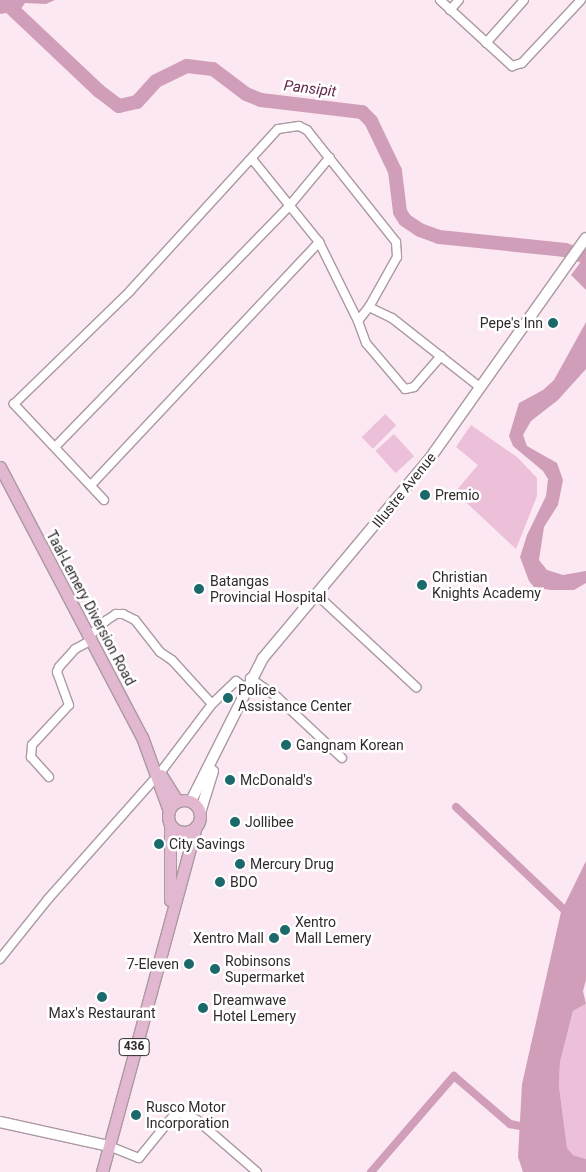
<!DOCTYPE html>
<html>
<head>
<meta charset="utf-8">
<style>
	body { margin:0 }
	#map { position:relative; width:586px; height:1172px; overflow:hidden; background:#fbe8f2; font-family:Roboto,sans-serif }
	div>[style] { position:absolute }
	.green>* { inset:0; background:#ecc0d8; transform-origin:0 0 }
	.water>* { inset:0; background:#d19eb9 }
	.canal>* { height:8px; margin:-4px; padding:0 4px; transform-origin:4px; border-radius:4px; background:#d19eb9 }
	.river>* { height:14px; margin:-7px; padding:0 7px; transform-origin:7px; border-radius:7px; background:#d19eb9 }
	.roads { filter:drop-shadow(1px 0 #ab99a2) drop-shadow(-1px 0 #ab99a2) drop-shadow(0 1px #ab99a2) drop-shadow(0 -1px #ab99a2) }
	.street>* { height:8px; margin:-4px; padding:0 4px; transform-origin:4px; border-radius:4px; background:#fff }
	.secondary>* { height:10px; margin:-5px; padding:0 5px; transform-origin:5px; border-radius:5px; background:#fff }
	.primary>* { height:11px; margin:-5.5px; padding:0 5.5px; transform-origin:5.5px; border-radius:5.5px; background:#e1b8cf }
	.primary>.ring { margin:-5.5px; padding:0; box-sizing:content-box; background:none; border:11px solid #e1b8cf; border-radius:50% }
	.dots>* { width:14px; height:14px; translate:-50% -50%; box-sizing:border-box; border:2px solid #fff; border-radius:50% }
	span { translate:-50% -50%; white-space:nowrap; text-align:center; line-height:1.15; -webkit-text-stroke:5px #fff; paint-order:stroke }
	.shield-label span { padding:1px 4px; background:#fff; border:1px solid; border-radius:4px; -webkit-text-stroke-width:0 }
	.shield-label { font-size:12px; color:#312a2d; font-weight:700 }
	.poi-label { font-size:14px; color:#312a2d }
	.right { translate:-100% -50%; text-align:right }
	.left { translate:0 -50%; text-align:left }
	.street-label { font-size:14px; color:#312a2d }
	.water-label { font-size:15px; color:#64274d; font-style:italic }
</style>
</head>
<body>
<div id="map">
	<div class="green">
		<div style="left:385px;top:414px;width:16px;height:33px;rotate:45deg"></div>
		<div style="clip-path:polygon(471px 425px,517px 457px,537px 478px,537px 496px,516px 549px,455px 492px,478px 465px,456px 447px)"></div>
		<div style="left:394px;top:434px;width:30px;height:25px;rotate:48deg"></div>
		<div style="clip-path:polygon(586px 1004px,586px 1159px,573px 1155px,567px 1148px,559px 1086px,560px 1062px,573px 1011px)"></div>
	</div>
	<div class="water">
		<div style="clip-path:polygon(0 0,55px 0,46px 4px,25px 3px,14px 19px,7px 13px,0 14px)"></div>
		<div style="clip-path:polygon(586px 255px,586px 290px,571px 275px)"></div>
		<div style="clip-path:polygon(586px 322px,586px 369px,558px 400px,531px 421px,523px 435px,527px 446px,557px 463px,563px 480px,558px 505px,544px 527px,539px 560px,547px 570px,563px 575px,586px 571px,586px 583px,574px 590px,550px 590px,534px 587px,529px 581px,520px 557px,527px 535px,546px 496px,548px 479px,543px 471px,513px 446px,509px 436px,519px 403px,543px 390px,554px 380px)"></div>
		<div style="clip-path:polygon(586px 861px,586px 980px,583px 991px,586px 1004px,573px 1011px,560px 1062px,559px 1086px,567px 1148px,573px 1155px,586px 1159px,586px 1172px,523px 1172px,518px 1157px,522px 1084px,561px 912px)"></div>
	</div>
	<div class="canal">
		<div style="left:456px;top:807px;width:157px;rotate:43.5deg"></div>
		<div style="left:371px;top:1172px;width:127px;rotate:-49.2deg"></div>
		<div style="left:454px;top:1076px;width:74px;rotate:40.6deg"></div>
		<div style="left:510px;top:1124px;width:21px;rotate:11deg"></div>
	</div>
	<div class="river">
		<div style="left:9px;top:6px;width:124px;rotate:43.4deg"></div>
		<div style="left:99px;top:91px;width:25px;rotate:37deg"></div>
		<div style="left:119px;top:106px;width:18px;rotate:-13deg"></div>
		<div style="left:137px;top:102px;width:28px;rotate:-48deg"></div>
		<div style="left:156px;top:81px;width:34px;rotate:-26deg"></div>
		<div style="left:187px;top:66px;width:26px;rotate:7deg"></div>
		<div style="left:213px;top:69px;width:41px;rotate:37.1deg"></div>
		<div style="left:246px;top:94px;width:16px;rotate:22deg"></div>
		<div style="left:261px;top:100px;width:102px;rotate:6.8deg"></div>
		<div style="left:362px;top:112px;width:13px;rotate:45deg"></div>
		<div style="left:371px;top:121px;width:55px;rotate:64.4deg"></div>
		<div style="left:395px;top:171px;width:41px;rotate:83deg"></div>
		<div style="left:400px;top:212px;width:9px;rotate:58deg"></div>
		<div style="left:405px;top:220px;width:18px;rotate:34deg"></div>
		<div style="left:420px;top:230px;width:20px;rotate:20deg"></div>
		<div style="left:439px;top:237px;width:127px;rotate:5.9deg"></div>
		<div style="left:565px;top:250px;width:22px;rotate:18deg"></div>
	</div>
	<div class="roads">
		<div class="street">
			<div style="left:440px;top:0;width:98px;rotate:42.5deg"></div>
			<div style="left:512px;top:66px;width:10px;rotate:-17deg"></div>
			<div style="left:522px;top:63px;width:86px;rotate:-46.9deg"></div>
			<div style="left:450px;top:10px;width:13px;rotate:-48deg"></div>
			<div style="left:486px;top:43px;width:57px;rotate:-48.5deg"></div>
			<div style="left:252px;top:159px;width:107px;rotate:51.1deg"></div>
			<div style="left:319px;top:242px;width:88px;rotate:63.7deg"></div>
			<div style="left:441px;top:356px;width:41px;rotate:131.1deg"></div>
			<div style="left:414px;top:387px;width:9px;rotate:167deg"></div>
			<div style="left:405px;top:389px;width:60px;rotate:-130.3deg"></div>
			<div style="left:366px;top:343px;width:23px;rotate:-110deg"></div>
			<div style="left:358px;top:321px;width:18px;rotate:-52deg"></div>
			<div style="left:369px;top:307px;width:25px;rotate:26deg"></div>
			<div style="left:392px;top:318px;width:113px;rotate:38.2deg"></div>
			<div style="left:55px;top:447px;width:337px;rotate:-45.8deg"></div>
			<div style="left:290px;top:205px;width:62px;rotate:-50.2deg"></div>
			<div style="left:92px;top:484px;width:332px;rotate:-46.8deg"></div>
			<div style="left:104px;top:500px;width:132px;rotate:-133.2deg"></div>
			<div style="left:14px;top:404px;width:162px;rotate:-44.2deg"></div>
			<div style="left:130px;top:291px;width:219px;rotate:-47.6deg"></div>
			<div style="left:278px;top:129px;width:21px;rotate:-8deg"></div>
			<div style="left:299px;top:126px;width:9px;rotate:27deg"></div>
			<div style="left:307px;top:130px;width:143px;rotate:51.5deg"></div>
			<div style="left:396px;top:242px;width:15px;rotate:86deg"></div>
			<div style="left:397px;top:257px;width:57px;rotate:119.2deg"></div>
			<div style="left:316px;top:594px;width:137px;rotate:42.9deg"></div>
			<div style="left:88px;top:637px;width:25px;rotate:-42deg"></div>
			<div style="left:107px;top:620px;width:11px;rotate:-34deg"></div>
			<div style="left:116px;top:614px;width:7px"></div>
			<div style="left:123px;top:614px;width:13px;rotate:27deg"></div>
			<div style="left:135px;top:620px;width:41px;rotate:52deg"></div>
			<div style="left:160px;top:652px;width:14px;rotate:34deg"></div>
			<div style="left:172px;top:660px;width:59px;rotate:47.7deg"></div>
			<div style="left:212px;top:704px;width:33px;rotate:-44deg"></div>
			<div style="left:236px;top:681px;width:11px;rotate:38deg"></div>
			<div style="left:250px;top:678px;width:33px;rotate:35deg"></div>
			<div style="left:277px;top:697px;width:89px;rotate:43.2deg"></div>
			<div style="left:49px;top:777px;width:27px;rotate:-132deg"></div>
			<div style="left:31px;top:757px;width:12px;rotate:-85deg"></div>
			<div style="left:32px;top:745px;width:54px;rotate:-47.2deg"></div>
			<div style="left:69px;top:705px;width:35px;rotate:-110deg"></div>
			<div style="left:57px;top:672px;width:5px;rotate:-68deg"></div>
			<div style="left:59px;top:667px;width:24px;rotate:-48deg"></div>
			<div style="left:75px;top:649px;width:17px;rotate:-28deg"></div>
			<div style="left:0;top:959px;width:77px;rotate:-51.3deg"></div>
			<div style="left:48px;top:899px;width:169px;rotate:-48.4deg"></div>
			<div style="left:160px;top:773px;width:86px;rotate:-53deg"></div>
			<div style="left:109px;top:1146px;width:32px;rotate:22deg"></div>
			<div style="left:139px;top:1158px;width:55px;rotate:-50.9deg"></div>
			<div style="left:174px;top:1115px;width:6px;rotate:-18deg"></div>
			<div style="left:180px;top:1113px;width:18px;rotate:22deg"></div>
			<div style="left:197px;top:1120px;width:79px;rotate:40.9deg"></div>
		</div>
		<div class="secondary">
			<div style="left:191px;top:801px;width:160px;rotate:-63.3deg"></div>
			<div style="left:263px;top:658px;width:257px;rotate:-50.1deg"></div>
			<div style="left:428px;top:461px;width:273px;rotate:-54.7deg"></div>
			<div style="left:200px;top:813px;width:44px;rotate:-72.8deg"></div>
			<div style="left:0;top:1122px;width:112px;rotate:12.4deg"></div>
		</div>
		<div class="primary">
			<div style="left:0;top:467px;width:305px;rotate:62.3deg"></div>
			<div style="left:142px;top:737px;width:79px;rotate:70deg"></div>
			<div style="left:161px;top:775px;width:31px;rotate:58deg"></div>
			<div class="ring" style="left:168px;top:800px;width:21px;height:21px"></div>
			<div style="left:170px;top:900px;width:75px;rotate:-90deg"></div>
			<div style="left:102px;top:1172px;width:358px;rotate:-74.8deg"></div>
		</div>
	</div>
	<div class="dots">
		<div style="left:553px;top:323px;background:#1c696b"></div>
		<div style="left:425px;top:495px;background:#1c696b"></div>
		<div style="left:422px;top:585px;background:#1c696b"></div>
		<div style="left:199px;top:589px;background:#1c696b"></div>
		<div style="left:228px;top:698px;background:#1c696b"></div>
		<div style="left:286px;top:745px;background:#1c696b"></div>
		<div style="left:230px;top:780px;background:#1c696b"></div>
		<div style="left:235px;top:822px;background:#1c696b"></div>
		<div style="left:159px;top:844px;background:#1c696b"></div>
		<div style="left:240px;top:864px;background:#1c696b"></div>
		<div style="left:220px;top:882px;background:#1c696b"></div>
		<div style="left:285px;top:930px;background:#1c696b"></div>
		<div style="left:274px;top:938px;background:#1c696b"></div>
		<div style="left:189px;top:964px;background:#1c696b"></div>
		<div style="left:215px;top:969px;background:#1c696b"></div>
		<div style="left:102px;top:997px;background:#1c696b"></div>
		<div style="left:203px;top:1008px;background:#1c696b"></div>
		<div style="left:136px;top:1115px;background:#1c696b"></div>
	</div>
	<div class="shield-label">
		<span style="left:134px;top:1047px">436</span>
	</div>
	<div class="poi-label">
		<span class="right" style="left:543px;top:323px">Pepe's Inn</span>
		<span class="left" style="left:435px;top:495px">Premio</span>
		<span class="left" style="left:432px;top:585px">Christian<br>Knights Academy</span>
		<span class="left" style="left:210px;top:589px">Batangas<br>Provincial Hospital</span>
		<span class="left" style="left:238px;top:698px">Police<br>Assistance Center</span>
		<span class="left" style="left:296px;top:745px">Gangnam Korean</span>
		<span class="left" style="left:240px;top:780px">McDonald's</span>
		<span class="left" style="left:245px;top:822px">Jollibee</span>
		<span class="left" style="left:169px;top:844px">City Savings</span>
		<span class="left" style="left:250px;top:864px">Mercury Drug</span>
		<span class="left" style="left:230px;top:882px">BDO</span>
		<span class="left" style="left:295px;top:930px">Xentro<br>Mall Lemery</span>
		<span class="right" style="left:264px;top:938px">Xentro Mall</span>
		<span class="left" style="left:225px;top:969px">Robinsons<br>Supermarket</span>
		<span class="right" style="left:179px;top:964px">7-Eleven</span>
		<span class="left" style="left:213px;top:1008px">Dreamwave<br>Hotel Lemery</span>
		<span style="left:102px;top:1013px">Max's Restaurant</span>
		<span class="left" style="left:146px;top:1115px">Rusco Motor<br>Incorporation</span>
	</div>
	<div class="street-label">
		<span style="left:404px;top:490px;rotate:-51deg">Illustre Avenue</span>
		<span style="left:91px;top:608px;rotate:62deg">Taal-Lemery Diversion Road</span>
	</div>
	<div class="water-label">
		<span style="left:310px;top:89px;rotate:7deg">Pansipit</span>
	</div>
</div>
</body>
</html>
